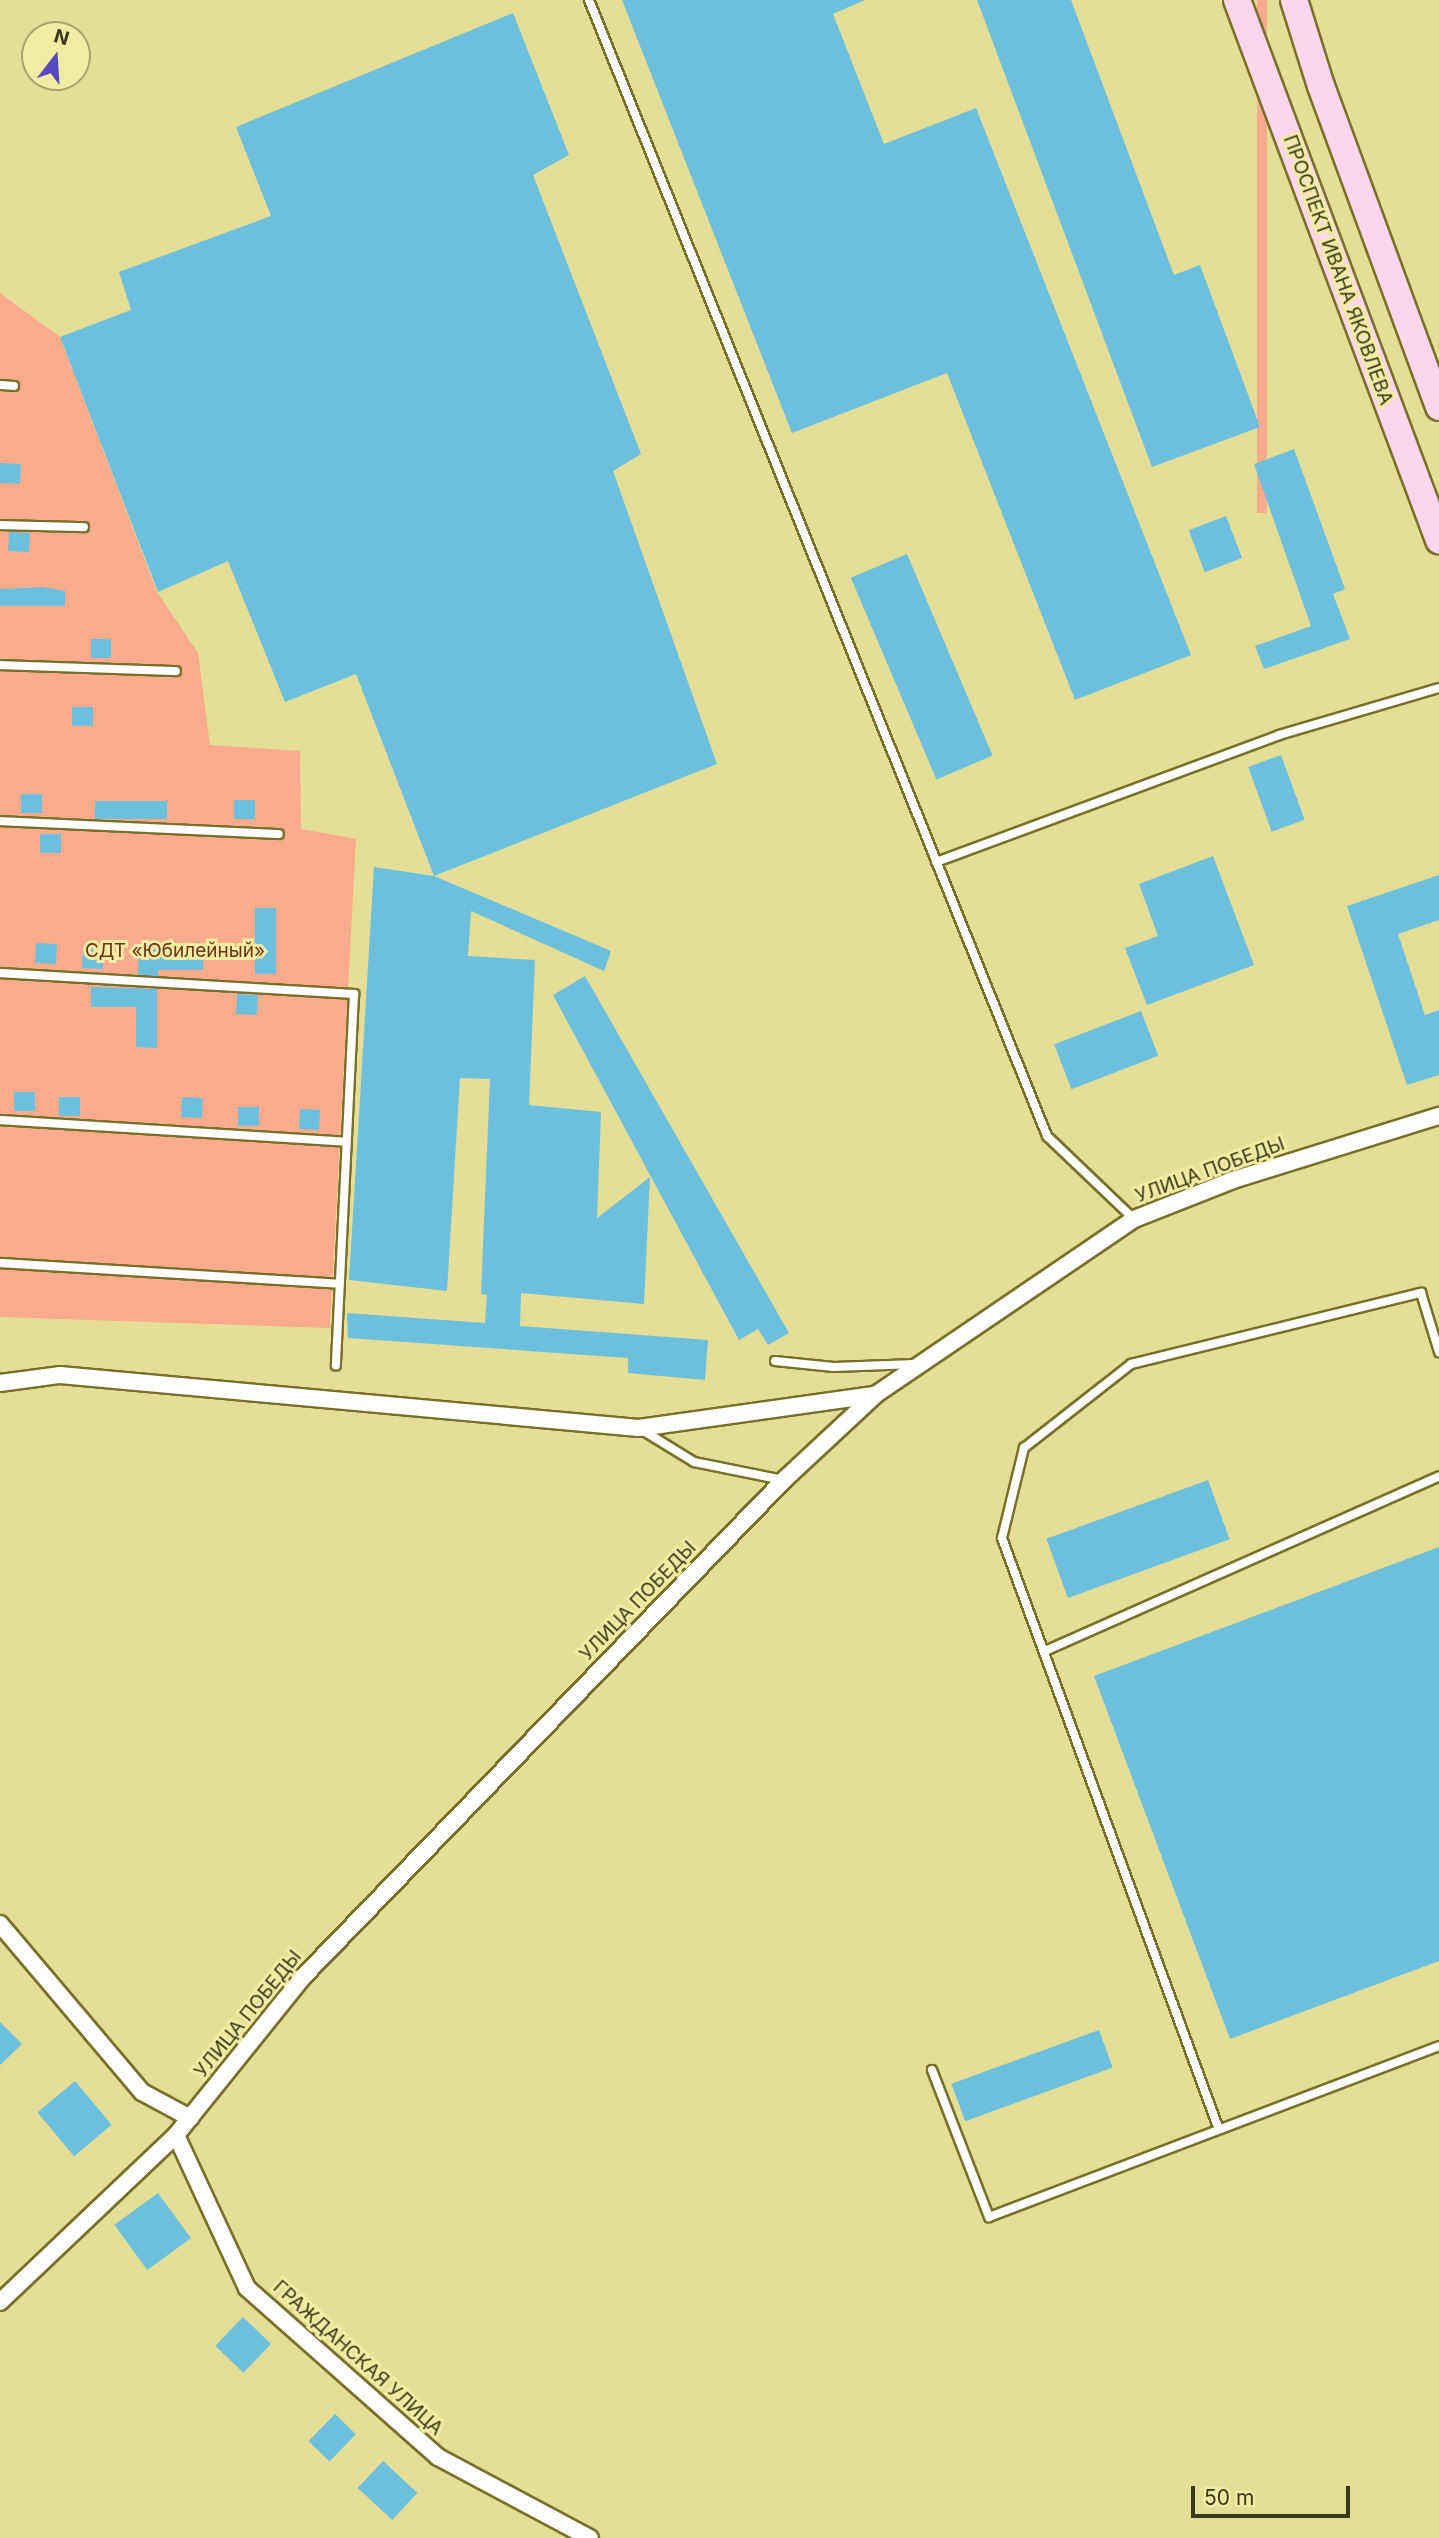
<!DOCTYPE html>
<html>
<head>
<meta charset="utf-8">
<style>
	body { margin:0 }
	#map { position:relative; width:1439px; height:2538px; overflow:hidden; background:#e5de96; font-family:Inter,sans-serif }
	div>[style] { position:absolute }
	.green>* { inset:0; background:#faab8b; transform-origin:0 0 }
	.building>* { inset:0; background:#6cc0dd; transform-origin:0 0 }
	.roads { filter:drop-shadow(2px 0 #787029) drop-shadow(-2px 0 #787029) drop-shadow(0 2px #787029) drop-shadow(0 -2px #787029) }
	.lane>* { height:8px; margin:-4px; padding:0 4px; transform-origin:4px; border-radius:4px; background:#fff }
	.street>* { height:16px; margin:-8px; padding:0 8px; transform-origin:8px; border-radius:8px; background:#fff }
	.primary>* { height:26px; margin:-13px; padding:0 13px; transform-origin:13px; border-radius:13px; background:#fcd6ec }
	span { translate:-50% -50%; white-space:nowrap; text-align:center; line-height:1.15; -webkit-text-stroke:6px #f2eba2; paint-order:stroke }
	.street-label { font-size:19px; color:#3a371a }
	.park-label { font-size:19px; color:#6e341a }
	.north { position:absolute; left:21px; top:21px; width:70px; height:70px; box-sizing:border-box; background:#f2eba2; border:2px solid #a8a36c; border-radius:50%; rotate:17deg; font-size:19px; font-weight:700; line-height:28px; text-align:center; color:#3a371a }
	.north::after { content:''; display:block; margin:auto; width:24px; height:32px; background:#5749c0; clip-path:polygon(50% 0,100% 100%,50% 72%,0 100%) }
	.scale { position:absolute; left:1191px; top:2486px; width:159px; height:32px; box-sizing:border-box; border:4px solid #3a371a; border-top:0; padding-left:9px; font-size:21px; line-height:24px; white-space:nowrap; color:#3a371a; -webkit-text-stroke:5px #f2eba2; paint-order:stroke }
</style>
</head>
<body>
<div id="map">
	<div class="green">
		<div style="left:1257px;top:0;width:10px;height:513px"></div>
		<div style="clip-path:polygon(0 293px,60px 337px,157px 592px,198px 653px,210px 745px,300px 751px,301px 829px,356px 839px,330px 1328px,0 1317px)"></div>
	</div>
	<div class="building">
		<div style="clip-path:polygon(622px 0,865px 0,833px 14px,884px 144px,976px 108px,1191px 655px,1075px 700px,947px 373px,792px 433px)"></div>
		<div style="clip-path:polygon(977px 0,1071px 0,1174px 275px,1200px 265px,1260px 427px,1152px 467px)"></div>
		<div style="clip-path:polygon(513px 13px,569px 155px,533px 175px,641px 454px,613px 471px,717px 764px,434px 876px,356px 674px,285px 702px,228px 561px,158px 592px,60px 337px,131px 310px,119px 272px,271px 216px,236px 127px)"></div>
		<div style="clip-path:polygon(1294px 449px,1345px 589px,1333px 594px,1350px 639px,1264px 669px,1255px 646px,1311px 626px,1254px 464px)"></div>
		<div style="left:0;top:463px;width:21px;height:20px;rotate:3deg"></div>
		<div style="left:1226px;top:516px;width:45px;height:40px;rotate:69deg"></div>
		<div style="left:9px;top:532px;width:21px;height:19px;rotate:3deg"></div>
		<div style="left:907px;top:554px;width:219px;height:61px;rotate:67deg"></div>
		<div style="clip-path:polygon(43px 587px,65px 591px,65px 606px,0 606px,0 589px)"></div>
		<div style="left:91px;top:639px;width:20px;height:19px"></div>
		<div style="left:72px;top:707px;width:21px;height:19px"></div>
		<div style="left:1281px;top:755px;width:69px;height:35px;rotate:70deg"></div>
		<div style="left:21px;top:794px;width:21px;height:19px"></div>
		<div style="left:234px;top:800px;width:21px;height:19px"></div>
		<div style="left:95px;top:801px;width:72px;height:18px"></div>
		<div style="left:40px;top:834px;width:21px;height:19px"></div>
		<div style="clip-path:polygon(1213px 856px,1254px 965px,1147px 1005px,1125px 948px,1158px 936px,1139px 884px)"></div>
		<div style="clip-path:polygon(374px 867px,434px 876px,611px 951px,604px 971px,471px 911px,468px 956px,535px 960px,529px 1105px,601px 1112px,597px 1218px,650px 1177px,644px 1304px,521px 1293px,520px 1326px,708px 1340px,705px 1380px,628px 1373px,628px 1358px,348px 1338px,347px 1313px,485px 1323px,487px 1295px,481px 1294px,490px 1079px,460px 1078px,447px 1291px,349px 1280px)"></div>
		<div style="clip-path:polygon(1439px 875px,1439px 920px,1398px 934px,1425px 1015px,1439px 1010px,1439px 1075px,1407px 1085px,1347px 906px)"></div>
		<div style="left:255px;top:908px;width:21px;height:66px"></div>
		<div style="left:36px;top:943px;width:21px;height:20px;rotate:3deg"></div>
		<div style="left:83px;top:948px;width:21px;height:20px;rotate:3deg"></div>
		<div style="clip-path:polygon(139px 949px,204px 951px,203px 970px,158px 970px,158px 976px,138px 975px)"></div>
		<div style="clip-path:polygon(585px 976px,789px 1333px,768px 1345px,758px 1329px,739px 1340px,553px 995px)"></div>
		<div style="clip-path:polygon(91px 987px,157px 989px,157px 1048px,136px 1047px,136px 1007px,91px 1007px)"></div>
		<div style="left:237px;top:994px;width:21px;height:20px;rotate:3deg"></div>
		<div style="left:1141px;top:1011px;width:48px;height:93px;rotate:69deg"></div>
		<div style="left:14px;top:1092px;width:21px;height:19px"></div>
		<div style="left:59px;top:1097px;width:21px;height:19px"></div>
		<div style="left:182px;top:1097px;width:21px;height:20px;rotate:3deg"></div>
		<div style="left:238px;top:1107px;width:21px;height:19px"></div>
		<div style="left:300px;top:1109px;width:20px;height:20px;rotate:3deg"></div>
		<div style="left:1208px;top:1480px;width:63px;height:172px;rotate:70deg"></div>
		<div style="clip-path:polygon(1439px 1547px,1439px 1961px,1230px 2039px,1094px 1676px)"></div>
		<div style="clip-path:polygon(0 2022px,22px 2044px,0 2065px)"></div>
		<div style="left:1099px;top:2030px;width:40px;height:157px;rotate:70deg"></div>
		<div style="left:75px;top:2081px;width:57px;height:49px;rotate:50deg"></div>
		<div style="left:158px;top:2193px;width:56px;height:54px;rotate:54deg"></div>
		<div style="left:243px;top:2317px;width:39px;height:40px;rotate:44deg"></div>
		<div style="left:335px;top:2414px;width:29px;height:38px;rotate:44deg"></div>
		<div style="left:383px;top:2461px;width:47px;height:37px;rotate:43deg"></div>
	</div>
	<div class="roads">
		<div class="lane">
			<div style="left:589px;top:0;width:1225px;rotate:68.04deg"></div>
			<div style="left:1047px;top:1136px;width:120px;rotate:43.7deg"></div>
			<div style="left:0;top:385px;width:14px;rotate:4deg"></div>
			<div style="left:0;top:525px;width:84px;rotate:1.4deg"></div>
			<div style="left:0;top:665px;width:176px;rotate:2deg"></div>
			<div style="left:0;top:821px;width:279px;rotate:2.7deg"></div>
			<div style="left:936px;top:862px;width:366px;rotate:-20.3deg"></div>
			<div style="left:1279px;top:735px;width:167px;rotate:-16.4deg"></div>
			<div style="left:0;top:973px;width:355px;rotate:3.4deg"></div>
			<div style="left:354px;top:994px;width:372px;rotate:92.8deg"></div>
			<div style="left:0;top:1120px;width:347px;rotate:3.6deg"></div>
			<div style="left:0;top:1263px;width:340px;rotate:3.5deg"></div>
			<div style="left:775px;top:1361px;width:59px;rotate:5.8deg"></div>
			<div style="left:834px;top:1367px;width:81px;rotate:-2.1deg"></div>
			<div style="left:642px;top:1430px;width:61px;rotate:31.6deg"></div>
			<div style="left:694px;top:1462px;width:91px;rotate:11.4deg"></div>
			<div style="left:1045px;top:1651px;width:431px;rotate:-23.9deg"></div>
			<div style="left:932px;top:2070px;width:158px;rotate:68.8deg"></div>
			<div style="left:989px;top:2217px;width:481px;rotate:-20.8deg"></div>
			<div style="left:1218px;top:2127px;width:627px;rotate:-110.14deg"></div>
			<div style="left:1002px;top:1538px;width:93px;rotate:-76.3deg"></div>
			<div style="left:1024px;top:1448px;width:136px;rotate:-38.1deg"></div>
			<div style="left:1131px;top:1364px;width:299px;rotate:-13.8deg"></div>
			<div style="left:1421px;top:1293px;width:62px;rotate:73deg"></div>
		</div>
		<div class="street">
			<div style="left:0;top:1383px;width:61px;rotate:-7.6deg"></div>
			<div style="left:60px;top:1375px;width:581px;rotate:5.23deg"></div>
			<div style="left:639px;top:1428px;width:237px;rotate:-8deg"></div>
			<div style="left:0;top:1924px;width:220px;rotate:49.8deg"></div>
			<div style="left:142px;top:2092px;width:55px;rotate:28.4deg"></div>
			<div style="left:176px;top:2135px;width:169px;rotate:65.1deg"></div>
			<div style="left:247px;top:2288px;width:255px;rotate:41.5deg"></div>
			<div style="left:438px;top:2457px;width:172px;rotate:28.1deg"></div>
			<div style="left:0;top:2302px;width:243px;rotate:-43.5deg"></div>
			<div style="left:176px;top:2135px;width:203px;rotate:-51.2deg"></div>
			<div style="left:303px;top:1977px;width:692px;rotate:-45.94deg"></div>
			<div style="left:784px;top:1480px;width:125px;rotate:-43deg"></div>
			<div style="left:875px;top:1395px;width:313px;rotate:-34.2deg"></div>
			<div style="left:1134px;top:1219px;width:106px;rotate:-21.5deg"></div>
			<div style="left:1233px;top:1180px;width:216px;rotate:-17.3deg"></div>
		</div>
		<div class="primary">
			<div style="left:1237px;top:0;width:577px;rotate:69.49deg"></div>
			<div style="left:1294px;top:0;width:90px;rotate:72.6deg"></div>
			<div style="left:1321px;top:86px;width:342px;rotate:69.8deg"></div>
		</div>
	</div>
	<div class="street-label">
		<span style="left:1338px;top:270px;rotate:70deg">ПРОСПЕКТ ИВАНА ЯКОВЛЕВА</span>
		<span style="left:1210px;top:1170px;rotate:-20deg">УЛИЦА ПОБЕДЫ</span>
		<span style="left:638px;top:1601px;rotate:-46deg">УЛИЦА ПОБЕДЫ</span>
		<span style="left:248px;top:2014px;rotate:-51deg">УЛИЦА ПОБЕДЫ</span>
		<span style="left:358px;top:2358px;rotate:42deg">ГРАЖДАНСКАЯ УЛИЦА</span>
	</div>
	<div class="park-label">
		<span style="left:175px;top:951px">СДТ «Юбилейный»</span>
	</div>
	<div class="north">N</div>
	<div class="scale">50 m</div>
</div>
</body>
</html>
